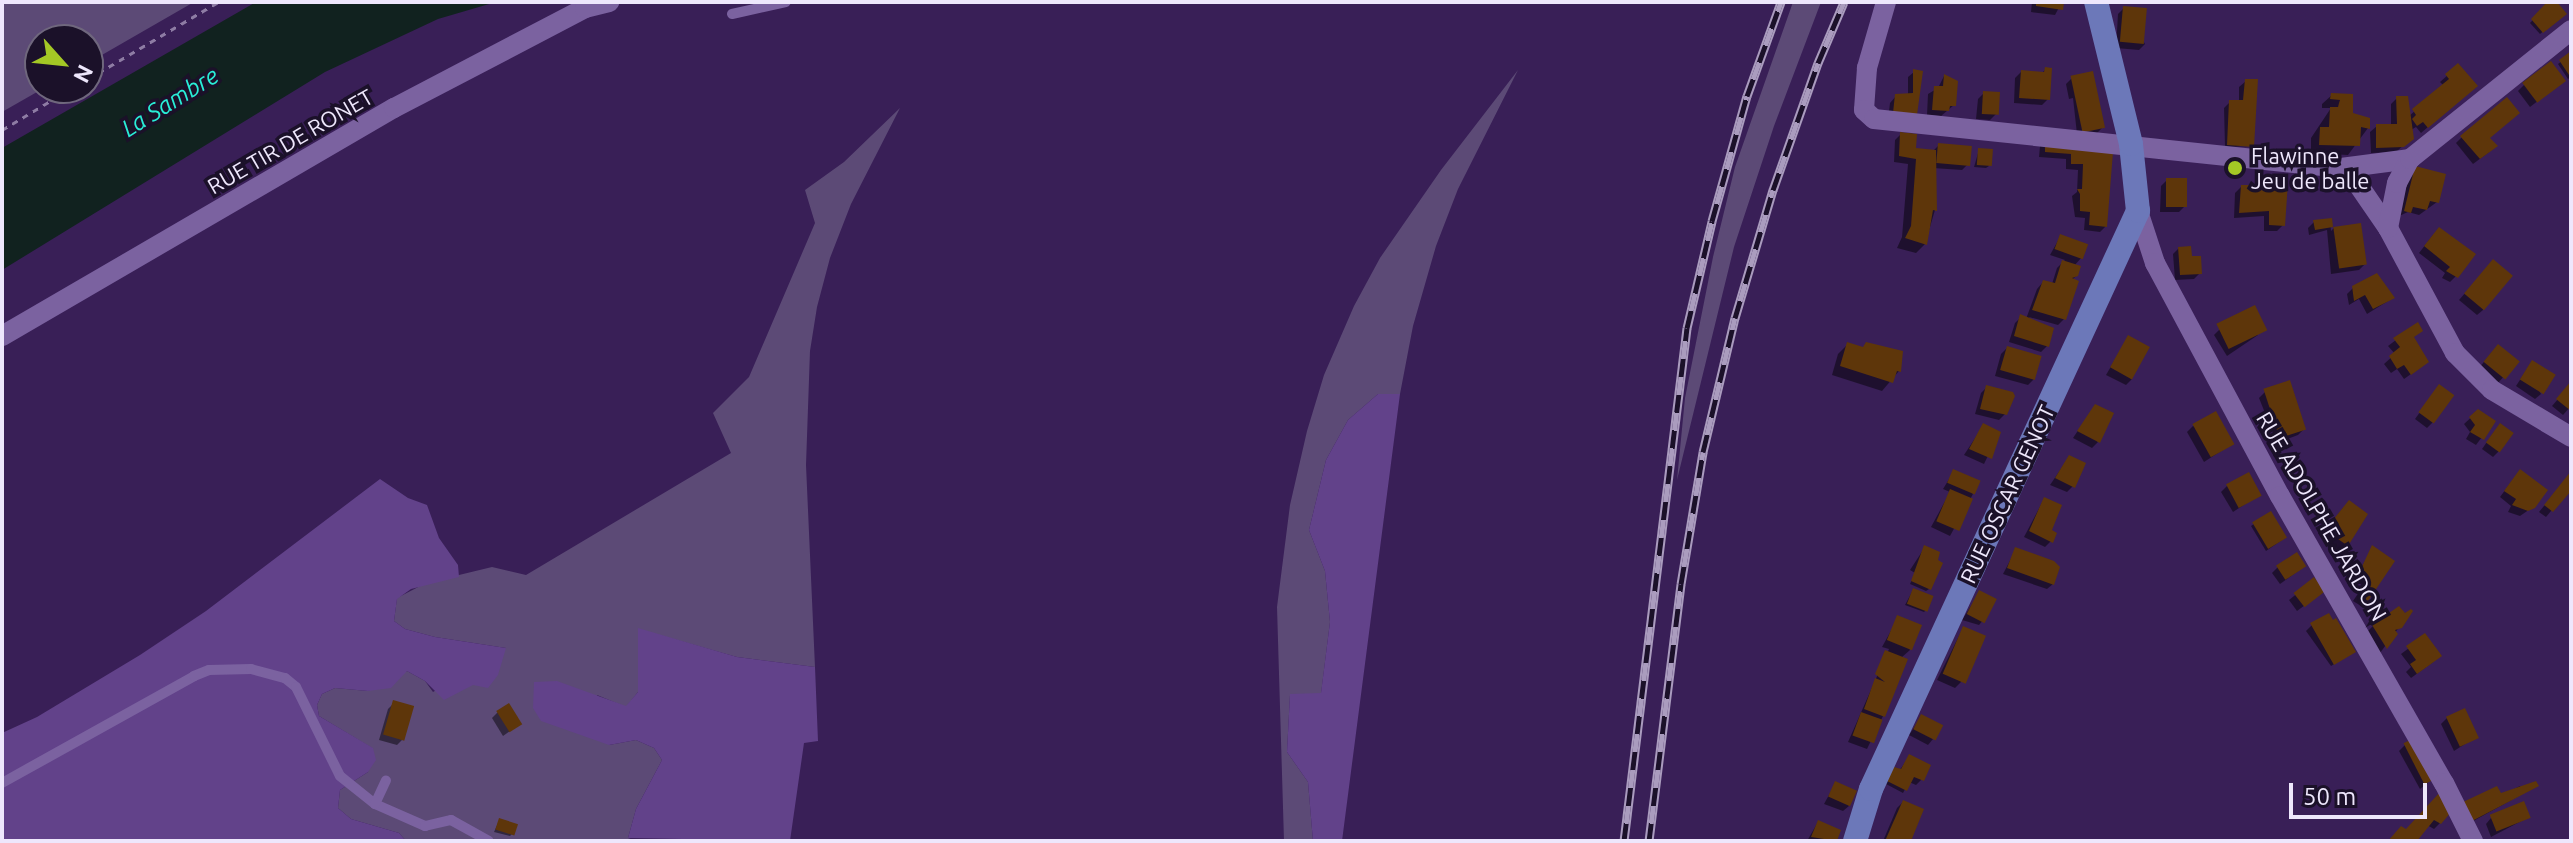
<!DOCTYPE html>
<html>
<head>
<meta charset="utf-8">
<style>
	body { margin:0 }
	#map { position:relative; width:2573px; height:843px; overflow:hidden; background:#391f57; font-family:Ubuntu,sans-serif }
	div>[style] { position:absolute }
	.green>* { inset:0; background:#5c4a76 }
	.forest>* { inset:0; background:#62428a }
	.water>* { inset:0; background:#11221f }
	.shadow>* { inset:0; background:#0007 }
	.building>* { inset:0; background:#5e360a; transform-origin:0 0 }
	.path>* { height:3px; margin-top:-1.5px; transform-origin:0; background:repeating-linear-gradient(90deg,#8e7ca4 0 6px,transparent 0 12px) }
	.lane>* { height:10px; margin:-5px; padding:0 5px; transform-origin:5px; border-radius:5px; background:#7b62a0 }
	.street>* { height:20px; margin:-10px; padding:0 10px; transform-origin:10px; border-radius:10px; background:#7b62a0 }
	.secondary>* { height:24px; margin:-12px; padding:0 12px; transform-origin:12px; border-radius:12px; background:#6c78b9 }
	.rail>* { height:9px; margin-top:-4.5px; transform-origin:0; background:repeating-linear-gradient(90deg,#1b1129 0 18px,#aa9cbe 0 36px); box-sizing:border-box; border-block:2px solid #aa9cbe }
	.dots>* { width:22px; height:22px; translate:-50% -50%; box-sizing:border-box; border:4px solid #1b1129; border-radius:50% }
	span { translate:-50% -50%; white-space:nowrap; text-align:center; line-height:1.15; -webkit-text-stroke:7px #1b1129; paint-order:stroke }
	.street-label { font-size:22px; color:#eee7fc }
	.poi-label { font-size:22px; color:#eee7fc }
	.left { translate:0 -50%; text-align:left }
	.water-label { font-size:24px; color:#29eed7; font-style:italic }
	.frame { position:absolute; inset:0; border:4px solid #eee7fc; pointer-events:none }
	.north { position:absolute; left:24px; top:24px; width:80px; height:80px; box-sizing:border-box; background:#1b1129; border:2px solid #6f677d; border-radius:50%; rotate:117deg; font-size:22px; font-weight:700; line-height:32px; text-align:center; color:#eee7fc }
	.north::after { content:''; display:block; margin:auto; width:28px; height:36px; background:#a4c825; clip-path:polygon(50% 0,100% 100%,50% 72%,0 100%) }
	.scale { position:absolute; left:2289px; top:783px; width:138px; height:36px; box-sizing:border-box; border:4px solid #eee7fc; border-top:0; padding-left:10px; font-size:24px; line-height:28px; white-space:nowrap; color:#eee7fc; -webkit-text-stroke:6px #1b1129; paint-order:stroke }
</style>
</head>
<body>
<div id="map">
	<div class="green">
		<div style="clip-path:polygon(2px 2px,194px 2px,88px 63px,88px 40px,40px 40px,40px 88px,44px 88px,2px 112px)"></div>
		<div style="clip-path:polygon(1793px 2px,1821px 2px,1774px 126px,1734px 247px,1677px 480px,1685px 398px,1713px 257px,1735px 167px)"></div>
		<div style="clip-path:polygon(1518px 70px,1458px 189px,1436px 246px,1413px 326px,1400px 394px,1378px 394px,1348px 420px,1326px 460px,1309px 530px,1325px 571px,1330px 622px,1321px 694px,1290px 695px,1287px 752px,1308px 782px,1313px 841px,1284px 841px,1277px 607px,1290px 505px,1307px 431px,1324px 375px,1354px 306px,1380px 258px,1441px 170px)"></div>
		<div style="clip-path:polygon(900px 108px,851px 204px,830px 258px,817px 307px,810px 351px,806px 465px,815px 667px,737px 657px,638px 629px,638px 692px,626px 707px,597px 695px,609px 745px,636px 740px,654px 748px,662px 760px,636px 809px,628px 838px,636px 841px,406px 841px,399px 833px,351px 819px,338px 808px,340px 790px,368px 772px,372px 748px,319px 716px,317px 705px,322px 694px,335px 688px,368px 691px,407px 671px,425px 681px,433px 692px,506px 648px,435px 637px,405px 629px,394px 621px,397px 598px,426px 583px,492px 567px,526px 575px,731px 453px,713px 413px,749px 377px,815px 223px,805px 190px,844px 162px)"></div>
	</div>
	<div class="forest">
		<div style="clip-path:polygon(1378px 394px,1400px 394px,1342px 841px,1313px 841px,1308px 782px,1287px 752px,1290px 694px,1321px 693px,1330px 622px,1325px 571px,1309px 530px,1326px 460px,1348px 420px)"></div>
		<div style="clip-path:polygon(380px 479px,408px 498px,427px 505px,439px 538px,458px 565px,459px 577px,411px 589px,397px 599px,394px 621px,405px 629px,435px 637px,506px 648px,498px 675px,488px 688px,473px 685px,444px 700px,425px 681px,407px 671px,391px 688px,368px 691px,335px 688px,322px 694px,317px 705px,319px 716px,373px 748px,376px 760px,368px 772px,340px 790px,338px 808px,351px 819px,399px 833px,406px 841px,2px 841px,2px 733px,37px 717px,140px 655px,206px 611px)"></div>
		<div style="clip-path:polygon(638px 628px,737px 657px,815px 667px,818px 741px,804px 743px,790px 841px,628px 838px,636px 809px,662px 760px,654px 748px,636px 740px,609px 745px,541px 721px,533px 708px,534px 682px,557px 681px,626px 706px,638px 692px)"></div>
	</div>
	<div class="water">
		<div style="clip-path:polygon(256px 2px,496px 2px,438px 19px,325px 72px,2px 270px,2px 148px)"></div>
	</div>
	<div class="shadow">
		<div style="clip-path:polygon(2032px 2px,2062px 2px,2055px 15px,2031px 12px)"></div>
		<div style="clip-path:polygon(2550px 2px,2564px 14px,2540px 34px,2530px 23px)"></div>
		<div style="clip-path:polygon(2124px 8px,2145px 44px,2139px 50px,2116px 48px,2118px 14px)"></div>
		<div style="clip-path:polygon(2571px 54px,2571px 77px,2568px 79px,2558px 64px)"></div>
		<div style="clip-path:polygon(2458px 66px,2469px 92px,2421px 133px,2416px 127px,2411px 130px,2405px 144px,2396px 152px,2371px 153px,2370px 132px,2377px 126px,2391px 126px,2391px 104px,2397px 98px,2409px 116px,2444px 86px,2440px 82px)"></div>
		<div style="clip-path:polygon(2045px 70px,2048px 99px,2042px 105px,2014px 103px,2015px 78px,2021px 72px,2041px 74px)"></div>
		<div style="clip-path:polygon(1914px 72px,1915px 114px,1888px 119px,1890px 103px,1896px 96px,1908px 96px,1908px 77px)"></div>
		<div style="clip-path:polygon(1944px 76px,1954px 105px,1941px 116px,1927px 115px,1928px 94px,1938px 88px)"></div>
		<div style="clip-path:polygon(2072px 78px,2103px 127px,2097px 133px,2077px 134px,2073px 98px,2069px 99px,2066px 84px)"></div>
		<div style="clip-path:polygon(2246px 81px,2252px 146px,2225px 147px,2224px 108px,2230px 102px,2239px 102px,2239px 87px)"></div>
		<div style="clip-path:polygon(2524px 85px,2557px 86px,2530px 107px,2518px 91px)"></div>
		<div style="clip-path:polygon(1984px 93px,1996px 114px,1990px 120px,1976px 119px,1978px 99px)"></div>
		<div style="clip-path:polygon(2332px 95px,2351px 96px,2351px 115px,2368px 128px,2348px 155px,2311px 153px,2311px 138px,2331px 108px,2322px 108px,2322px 104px)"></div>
		<div style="clip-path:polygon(1901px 134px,1914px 155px,1932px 152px,1939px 145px,1968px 164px,1962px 170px,1933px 168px,1935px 210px,1925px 244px,1916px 253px,1897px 248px,1902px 237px,1908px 164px,1894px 162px,1895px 140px)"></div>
		<div style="clip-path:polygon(2462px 137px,2488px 138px,2489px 152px,2473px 164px,2456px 143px)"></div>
		<div style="clip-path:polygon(2085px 144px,2106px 226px,2100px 232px,2084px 230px,2085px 218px,2075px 217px,2072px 196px,2077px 192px,2078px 170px,2066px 169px,2066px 159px,2039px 157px,2040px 146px)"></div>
		<div style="clip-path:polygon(1979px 150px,1989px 166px,1986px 168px,1974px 167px)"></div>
		<div style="clip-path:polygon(2415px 168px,2437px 202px,2419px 215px,2408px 212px,2399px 216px,2409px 174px)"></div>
		<div style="clip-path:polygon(2167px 180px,2185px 206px,2179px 212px,2160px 212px,2161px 186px)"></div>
		<div style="clip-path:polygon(2272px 184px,2283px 225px,2277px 231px,2264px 231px,2264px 216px,2234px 218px,2235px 193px,2241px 187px,2266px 192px)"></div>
		<div style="clip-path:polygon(2330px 220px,2331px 231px,2334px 228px,2365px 264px,2359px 270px,2331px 274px,2327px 230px,2309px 235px,2308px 228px,2314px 222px)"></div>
		<div style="clip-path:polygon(2433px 235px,2456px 276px,2450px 282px,2442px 278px,2445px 273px,2419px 253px)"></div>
		<div style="clip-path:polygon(2060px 237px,2082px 257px,2074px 266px,2077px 275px,2072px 280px,2064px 319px,2058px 325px,2029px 317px,2047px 346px,2041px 352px,2009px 342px,2015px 323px,2021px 317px,2026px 319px,2037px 289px,2043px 282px,2052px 284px,2057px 268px,2065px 260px,2050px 255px)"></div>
		<div style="clip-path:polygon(2179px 248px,2200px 273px,2194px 279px,2175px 280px,2173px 254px)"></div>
		<div style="clip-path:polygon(2487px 268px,2483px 310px,2477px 315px,2459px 300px)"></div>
		<div style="clip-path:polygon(2353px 288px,2393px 298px,2367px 314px,2359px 299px,2349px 305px,2347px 294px)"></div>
		<div style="clip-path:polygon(2417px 324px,2412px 338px,2421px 367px,2404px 379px,2397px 369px,2391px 373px,2384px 364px,2395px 354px,2388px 346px)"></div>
		<div style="clip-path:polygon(2220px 329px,2258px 335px,2227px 356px,2214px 335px)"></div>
		<div style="clip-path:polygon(2128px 337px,2132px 379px,2126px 385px,2106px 375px)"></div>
		<div style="clip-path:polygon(1847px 345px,1899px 371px,1882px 391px,1832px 375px,1838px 354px)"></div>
		<div style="clip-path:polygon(2007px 348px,2034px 379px,2028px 385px,1995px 376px,2001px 354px)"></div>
		<div style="clip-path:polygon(2492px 352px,2517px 362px,2497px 384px,2479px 368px)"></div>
		<div style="clip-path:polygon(2527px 369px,2541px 394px,2535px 399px,2516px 386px)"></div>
		<div style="clip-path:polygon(2571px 384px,2571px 406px,2563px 415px,2552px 406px)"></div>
		<div style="clip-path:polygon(2439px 386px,2433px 422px,2427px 428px,2415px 419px)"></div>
		<div style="clip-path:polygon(1987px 387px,2005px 414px,1999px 420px,1975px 414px,1981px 393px)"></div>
		<div style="clip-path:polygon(2265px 392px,2304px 429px,2298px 435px,2277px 443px,2259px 398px)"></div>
		<div style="clip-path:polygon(2478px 411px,2494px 421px,2476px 445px,2466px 439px,2470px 432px,2464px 424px)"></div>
		<div style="clip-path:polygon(1983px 426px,1999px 433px,1984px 464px,1964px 455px)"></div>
		<div style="clip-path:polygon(2081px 426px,2098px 442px,2092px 448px,2073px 438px)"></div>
		<div style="clip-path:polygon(2193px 426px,2232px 444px,2204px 462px,2187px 432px)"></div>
		<div style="clip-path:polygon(2494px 432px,2499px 451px,2493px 457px,2482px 449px)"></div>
		<div style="clip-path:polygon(2069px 457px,2073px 486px,2067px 492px,2050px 485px)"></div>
		<div style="clip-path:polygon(1954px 471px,1973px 494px,1950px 536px,1931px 527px,1950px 492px,1943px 489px)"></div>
		<div style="clip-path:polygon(2571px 473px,2571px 487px,2546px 517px,2539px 512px)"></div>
		<div style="clip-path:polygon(2514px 478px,2533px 507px,2520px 516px,2508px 512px,2511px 506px,2500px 497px)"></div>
		<div style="clip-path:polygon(2227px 486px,2259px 495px,2233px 512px,2221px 492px)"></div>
		<div style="clip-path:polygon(2044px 499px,2051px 541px,2045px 547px,2024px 537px)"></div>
		<div style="clip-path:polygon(2343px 508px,2347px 545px,2341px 551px,2321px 537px)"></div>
		<div style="clip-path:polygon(2270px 513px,2282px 540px,2266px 551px,2251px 526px)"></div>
		<div style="clip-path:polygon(1925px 547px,1929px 589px,1926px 591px,1910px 584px,1915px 573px,1910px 570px)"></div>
		<div style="clip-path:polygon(2373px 548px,2392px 562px,2361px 606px,2353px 601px,2363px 586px,2354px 580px)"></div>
		<div style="clip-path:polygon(2016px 549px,2053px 584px,2047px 589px,2003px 574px)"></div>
		<div style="clip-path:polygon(2278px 567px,2298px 571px,2280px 584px,2272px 573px)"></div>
		<div style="clip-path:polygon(2314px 580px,2316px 597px,2297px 611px,2289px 600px)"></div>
		<div style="clip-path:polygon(1913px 590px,1926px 610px,1924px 612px,1905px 605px)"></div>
		<div style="clip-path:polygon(1980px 592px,1985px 618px,1979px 625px,1962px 620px)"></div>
		<div style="clip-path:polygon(1898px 618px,1910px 650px,1901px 658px,1883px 716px,1867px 749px,1848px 742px,1889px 649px,1882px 647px)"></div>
		<div style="clip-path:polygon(2312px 625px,2351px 654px,2331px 666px,2306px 631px)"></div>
		<div style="clip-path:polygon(2373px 626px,2400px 626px,2380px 653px,2367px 632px)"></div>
		<div style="clip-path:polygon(1963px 628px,1961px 682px,1955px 688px,1937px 680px)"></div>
		<div style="clip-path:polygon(2425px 636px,2433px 662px,2411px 678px,2406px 672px,2411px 667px,2401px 654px)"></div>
		<div style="clip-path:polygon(394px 703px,403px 739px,397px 745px,379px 740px,388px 709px)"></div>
		<div style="clip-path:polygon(498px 712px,520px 724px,503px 736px,492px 718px)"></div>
		<div style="clip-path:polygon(1922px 716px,1933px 739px,1928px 745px,1909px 735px)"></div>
		<div style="clip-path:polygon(2447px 718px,2476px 737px,2454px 751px,2441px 724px)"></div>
		<div style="clip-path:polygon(2405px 745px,2428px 783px,2420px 789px,2399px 751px)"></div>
		<div style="clip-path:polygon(1909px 757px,1922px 779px,1916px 785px,1909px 782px,1903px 793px,1886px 784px,1892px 771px,1899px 771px)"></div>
		<div style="clip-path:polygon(1835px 784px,1849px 806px,1843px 811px,1824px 804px)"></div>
		<div style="clip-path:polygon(2520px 786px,2522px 790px,2537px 786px,2466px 825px,2500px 796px)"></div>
		<div style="clip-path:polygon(2441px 794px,2440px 823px,2434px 829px,2427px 825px,2414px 841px,2390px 841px,2406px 832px)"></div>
		<div style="clip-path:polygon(1903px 802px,1908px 841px,1883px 841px,1897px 808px)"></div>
		<div style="clip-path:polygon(2529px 817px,2491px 837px,2486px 824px,2491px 818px)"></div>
		<div style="clip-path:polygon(499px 821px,512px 834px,510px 836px,494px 832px)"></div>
		<div style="clip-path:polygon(1818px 822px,1839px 831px,1835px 841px,1807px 841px)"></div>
	</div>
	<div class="building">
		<div style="clip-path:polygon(2036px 2px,2064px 2px,2063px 10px,2036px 6px)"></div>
		<div style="clip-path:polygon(2547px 2px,2557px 2px,2567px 14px,2543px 33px,2531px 19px)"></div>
		<div style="left:2123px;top:6px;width:24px;height:36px;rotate:5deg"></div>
		<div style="clip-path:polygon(2571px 51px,2571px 78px,2559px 60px)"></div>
		<div style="left:2551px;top:61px;width:25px;height:36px;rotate:53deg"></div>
		<div style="clip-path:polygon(2458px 63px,2478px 86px,2428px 128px,2423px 122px,2417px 126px,2412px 119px,2416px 115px,2412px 109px,2449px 79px,2445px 74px)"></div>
		<div style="clip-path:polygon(2045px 67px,2052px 68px,2050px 100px,2019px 98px,2021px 70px,2044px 72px)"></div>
		<div style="clip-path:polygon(1913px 69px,1923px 71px,1917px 115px,1893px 113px,1895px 94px,1913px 93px)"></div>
		<div style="left:2093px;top:71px;width:58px;height:23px;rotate:78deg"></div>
		<div style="clip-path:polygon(1944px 74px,1958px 81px,1956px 106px,1950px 106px,1949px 111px,1932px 110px,1934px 86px,1943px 86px)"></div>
		<div style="clip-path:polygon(2245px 79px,2258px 79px,2254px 147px,2227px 145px,2229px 100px,2243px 100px)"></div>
		<div style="left:1983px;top:91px;width:17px;height:23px;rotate:3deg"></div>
		<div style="clip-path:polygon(2331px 93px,2353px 94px,2353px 113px,2370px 118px,2370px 129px,2361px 127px,2360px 146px,2319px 145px,2320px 127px,2329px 127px,2330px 107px,2338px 107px,2339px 103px,2340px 100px,2330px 99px)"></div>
		<div style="clip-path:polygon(2396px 96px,2408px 96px,2414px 139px,2404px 147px,2376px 148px,2376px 124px,2397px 124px)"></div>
		<div style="clip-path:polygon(2507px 97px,2520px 113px,2490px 138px,2498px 146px,2480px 159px,2460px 136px)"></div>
		<div style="clip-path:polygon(1900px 132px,1917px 134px,1916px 148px,1936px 150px,1937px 211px,1933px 210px,1927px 245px,1905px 238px,1911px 226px,1916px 159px,1899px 156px)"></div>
		<div style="clip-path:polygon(2045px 138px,2113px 152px,2107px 227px,2089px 225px,2090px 212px,2080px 211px,2080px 194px,2077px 189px,2082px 189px,2083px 164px,2071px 164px,2071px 154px,2045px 152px)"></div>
		<div style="left:1938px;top:143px;width:34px;height:20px;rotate:5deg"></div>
		<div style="left:1978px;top:148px;width:15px;height:17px;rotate:4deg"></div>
		<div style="clip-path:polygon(2415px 166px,2446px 174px,2439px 203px,2430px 201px,2427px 210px,2413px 207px,2411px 213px,2404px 211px)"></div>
		<div style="left:2166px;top:178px;width:21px;height:29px"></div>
		<div style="clip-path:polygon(2271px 182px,2288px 182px,2285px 226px,2269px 225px,2269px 211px,2239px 213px,2241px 185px,2259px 185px,2260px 190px,2271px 191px)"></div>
		<div style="clip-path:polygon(2332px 218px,2333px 227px,2315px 230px,2313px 220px)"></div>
		<div style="left:2361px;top:223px;width:42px;height:28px;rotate:82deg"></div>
		<div style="clip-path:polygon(2439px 227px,2476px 254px,2458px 278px,2446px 271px,2450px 267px,2424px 246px)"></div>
		<div style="left:2060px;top:234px;width:30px;height:16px;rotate:20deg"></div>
		<div style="clip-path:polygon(2191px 246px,2192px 256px,2201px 256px,2202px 274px,2180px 275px,2178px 247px)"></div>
		<div style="left:2493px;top:259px;width:26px;height:45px;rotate:40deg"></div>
		<div style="clip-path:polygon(2062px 260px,2081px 266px,2078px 276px,2072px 278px,2079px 281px,2066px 320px,2032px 310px,2043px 280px,2055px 283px)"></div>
		<div style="clip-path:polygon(2377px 273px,2395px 298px,2373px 309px,2365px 295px,2354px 301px,2352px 286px)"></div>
		<div style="left:2255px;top:305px;width:28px;height:43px;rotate:64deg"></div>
		<div style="clip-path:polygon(2020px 314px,2054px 328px,2049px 347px,2014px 336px)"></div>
		<div style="clip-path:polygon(2418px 322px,2423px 331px,2414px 337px,2429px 362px,2411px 375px,2404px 365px,2397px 369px,2389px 356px,2400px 347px,2393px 338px)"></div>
		<div style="left:2128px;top:335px;width:25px;height:37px;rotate:29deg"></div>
		<div style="clip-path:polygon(1847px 342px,1863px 347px,1866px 342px,1903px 351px,1901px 372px,1897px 371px,1893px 383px,1840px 366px)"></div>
		<div style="left:2498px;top:344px;width:28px;height:23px;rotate:39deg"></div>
		<div style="left:2007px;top:346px;width:36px;height:25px;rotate:16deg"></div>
		<div style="left:2532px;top:360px;width:28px;height:23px;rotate:32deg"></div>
		<div style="left:2290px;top:380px;width:52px;height:28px;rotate:72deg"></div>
		<div style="clip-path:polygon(2571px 381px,2571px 411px,2556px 399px)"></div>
		<div style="left:2439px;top:384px;width:19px;height:35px;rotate:36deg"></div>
		<div style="clip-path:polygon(1986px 385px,2013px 392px,2015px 396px,2007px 415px,1980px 409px)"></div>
		<div style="clip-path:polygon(2095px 404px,2114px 413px,2100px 443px,2077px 431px)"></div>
		<div style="clip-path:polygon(2478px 409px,2496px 421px,2484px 440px,2470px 432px,2475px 425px,2469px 417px)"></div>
		<div style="left:2216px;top:411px;width:38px;height:27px;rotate:61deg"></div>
		<div style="clip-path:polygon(1983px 423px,2001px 432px,1992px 459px,1969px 449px)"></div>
		<div style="left:2500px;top:423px;width:17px;height:24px;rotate:36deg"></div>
		<div style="clip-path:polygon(2069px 455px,2086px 463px,2075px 488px,2055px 478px)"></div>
		<div style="left:1953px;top:469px;width:30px;height:15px;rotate:23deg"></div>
		<div style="clip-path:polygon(2520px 469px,2548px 490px,2535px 508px,2528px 511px,2512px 505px,2516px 499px,2504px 491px)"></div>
		<div style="clip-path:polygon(2571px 471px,2571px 491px,2553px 512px,2544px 505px)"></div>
		<div style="left:2249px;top:472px;width:27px;height:26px;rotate:62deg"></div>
		<div style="left:1950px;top:489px;width:25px;height:35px;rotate:23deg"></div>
		<div style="clip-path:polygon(2044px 497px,2062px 505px,2052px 530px,2057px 533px,2053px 543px,2029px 531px)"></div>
		<div style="clip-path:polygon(2349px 500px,2368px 514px,2348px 546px,2325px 530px)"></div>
		<div style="left:2271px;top:511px;width:31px;height:22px;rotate:59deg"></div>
		<div style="clip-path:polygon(1924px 545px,1940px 552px,1938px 560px,1943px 563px,1931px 590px,1911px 581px)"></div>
		<div style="clip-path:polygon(2372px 545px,2395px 561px,2368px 601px,2358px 594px,2367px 579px,2359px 573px)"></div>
		<div style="clip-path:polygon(2015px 547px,2054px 561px,2060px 567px,2054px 585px,2007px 568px)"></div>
		<div style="left:2297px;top:552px;width:17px;height:25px;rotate:57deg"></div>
		<div style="left:2314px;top:577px;width:18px;height:26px;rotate:52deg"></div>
		<div style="left:1913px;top:588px;width:22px;height:17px;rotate:21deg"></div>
		<div style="left:1979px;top:590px;width:20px;height:27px;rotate:27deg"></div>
		<div style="clip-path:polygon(2399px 606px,2405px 613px,2411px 609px,2413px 611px,2402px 628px,2395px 630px,2398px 634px,2387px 649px,2372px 625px)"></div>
		<div style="clip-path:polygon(2329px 613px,2333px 620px,2336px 618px,2356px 652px,2334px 665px,2310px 623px)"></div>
		<div style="left:1897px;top:615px;width:27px;height:27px;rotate:22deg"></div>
		<div style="left:1963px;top:626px;width:25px;height:52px;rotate:23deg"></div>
		<div style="clip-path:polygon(2425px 633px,2442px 656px,2417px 674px,2410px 664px,2416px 660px,2406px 646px)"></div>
		<div style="clip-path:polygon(1885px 650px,1908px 659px,1885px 717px,1864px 709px,1875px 678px,1885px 682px,1875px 674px)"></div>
		<div style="left:393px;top:700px;width:22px;height:36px;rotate:16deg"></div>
		<div style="left:509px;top:703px;width:25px;height:15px;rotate:58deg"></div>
		<div style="left:2465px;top:708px;width:33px;height:21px;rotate:65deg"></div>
		<div style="left:1861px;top:712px;width:23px;height:25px;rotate:20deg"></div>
		<div style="left:1921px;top:714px;width:25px;height:17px;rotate:27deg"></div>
		<div style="left:2416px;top:737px;width:46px;height:14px;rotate:63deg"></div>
		<div style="clip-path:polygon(1909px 754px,1931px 765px,1924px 781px,1914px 777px,1907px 791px,1887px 781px,1894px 767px,1901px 769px)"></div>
		<div style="left:1835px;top:781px;width:24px;height:17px;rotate:24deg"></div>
		<div style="clip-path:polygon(2536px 781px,2539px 786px,2472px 821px,2463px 802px,2497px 786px,2501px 793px)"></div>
		<div style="clip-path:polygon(2441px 791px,2452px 811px,2441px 824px,2434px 820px,2417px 841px,2388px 841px,2401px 826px,2406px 829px)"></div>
		<div style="clip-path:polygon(1903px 800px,1924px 809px,1911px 841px,1885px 841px)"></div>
		<div style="left:2524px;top:801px;width:18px;height:37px;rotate:68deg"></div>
		<div style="left:499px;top:818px;width:20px;height:12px;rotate:18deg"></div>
		<div style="clip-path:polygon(1818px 820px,1841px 830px,1837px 841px,1811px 837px)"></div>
	</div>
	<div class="path">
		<div style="left:88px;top:79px;width:151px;rotate:-30.6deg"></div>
		<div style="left:2px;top:130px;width:82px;rotate:-31deg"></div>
	</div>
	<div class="lane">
		<div style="left:732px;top:14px;width:55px;rotate:-12.5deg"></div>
		<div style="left:2px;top:783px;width:220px;rotate:-29.1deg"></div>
		<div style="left:194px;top:676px;width:16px;rotate:-22deg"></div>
		<div style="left:209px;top:670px;width:42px;rotate:-1.4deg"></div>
		<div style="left:251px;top:669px;width:35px;rotate:15deg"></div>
		<div style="left:285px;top:678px;width:14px;rotate:39deg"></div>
		<div style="left:296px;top:687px;width:99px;rotate:63.7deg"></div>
		<div style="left:340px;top:776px;width:45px;rotate:38.7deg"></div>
		<div style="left:375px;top:804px;width:55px;rotate:23.7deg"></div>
		<div style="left:425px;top:826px;width:27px;rotate:-13deg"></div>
		<div style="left:451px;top:820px;width:43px;rotate:28.9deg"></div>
		<div style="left:375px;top:804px;width:26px;rotate:-65deg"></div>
	</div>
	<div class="street">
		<div style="left:1886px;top:2px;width:69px;rotate:106.1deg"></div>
		<div style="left:1867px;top:68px;width:42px;rotate:94.1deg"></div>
		<div style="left:1864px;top:110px;width:13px;rotate:42deg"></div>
		<div style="left:1874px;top:119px;width:470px;rotate:6deg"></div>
		<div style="left:2341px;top:168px;width:18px;rotate:41deg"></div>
		<div style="left:2355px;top:180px;width:58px;rotate:55.5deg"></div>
		<div style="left:2388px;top:228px;width:142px;rotate:61.8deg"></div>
		<div style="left:2455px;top:353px;width:52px;rotate:45deg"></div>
		<div style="left:2492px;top:390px;width:92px;rotate:30.7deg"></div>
		<div style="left:2341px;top:168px;width:70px;rotate:-7.4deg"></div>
		<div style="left:2138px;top:211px;width:55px;rotate:71.9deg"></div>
		<div style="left:2155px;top:263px;width:264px;rotate:61.8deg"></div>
		<div style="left:2280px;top:496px;width:331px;rotate:60.3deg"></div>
		<div style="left:2444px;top:783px;width:65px;rotate:63.4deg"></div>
		<div style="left:2388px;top:228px;width:46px;rotate:-78.7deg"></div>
		<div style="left:2397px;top:183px;width:27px;rotate:-62deg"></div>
		<div style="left:2410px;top:159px;width:206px;rotate:-38.7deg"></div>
		<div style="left:2px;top:336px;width:453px;rotate:-30.2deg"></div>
		<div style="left:394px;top:108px;width:216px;rotate:-27.6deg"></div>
		<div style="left:585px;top:8px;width:25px;rotate:-14deg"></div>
	</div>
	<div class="secondary">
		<div style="left:1855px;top:841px;width:54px;rotate:-72.9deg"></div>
		<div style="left:1871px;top:789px;width:637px;rotate:-65.21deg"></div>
		<div style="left:2138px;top:211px;width:67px;rotate:-96deg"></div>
		<div style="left:2131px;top:144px;width:146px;rotate:-103.8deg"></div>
	</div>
	<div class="rail">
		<div style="left:1624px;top:841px;width:517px;rotate:-83deg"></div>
		<div style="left:1687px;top:328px;width:110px;rotate:-76.8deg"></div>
		<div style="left:1712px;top:221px;width:130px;rotate:-74.4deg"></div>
		<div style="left:1747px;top:96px;width:100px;rotate:-70.1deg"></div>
		<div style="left:1649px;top:841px;width:259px;rotate:-82.9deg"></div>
		<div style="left:1681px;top:584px;width:134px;rotate:-80.5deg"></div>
		<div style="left:1703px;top:452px;width:138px;rotate:-76.6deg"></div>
		<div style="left:1735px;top:318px;width:134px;rotate:-73.5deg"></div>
		<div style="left:1773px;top:190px;width:135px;rotate:-70.5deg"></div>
		<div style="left:1818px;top:63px;width:66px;rotate:-66.9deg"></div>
	</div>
	<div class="dots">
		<div style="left:2235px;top:168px;background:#a4c825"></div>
	</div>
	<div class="street-label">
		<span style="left:290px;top:141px;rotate:-30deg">RUE TIR DE RONET</span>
		<span style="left:2007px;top:494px;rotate:-65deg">RUE OSCAR GENOT</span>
		<span style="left:2322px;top:516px;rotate:60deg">RUE ADOLPHE JARDON</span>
	</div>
	<div class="poi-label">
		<span class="left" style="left:2251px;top:168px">Flawinne<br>Jeu de balle</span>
	</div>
	<div class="water-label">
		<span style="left:170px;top:102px;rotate:-32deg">La Sambre</span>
	</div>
	<div class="frame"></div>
	<div class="north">N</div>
	<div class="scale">50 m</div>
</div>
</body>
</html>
